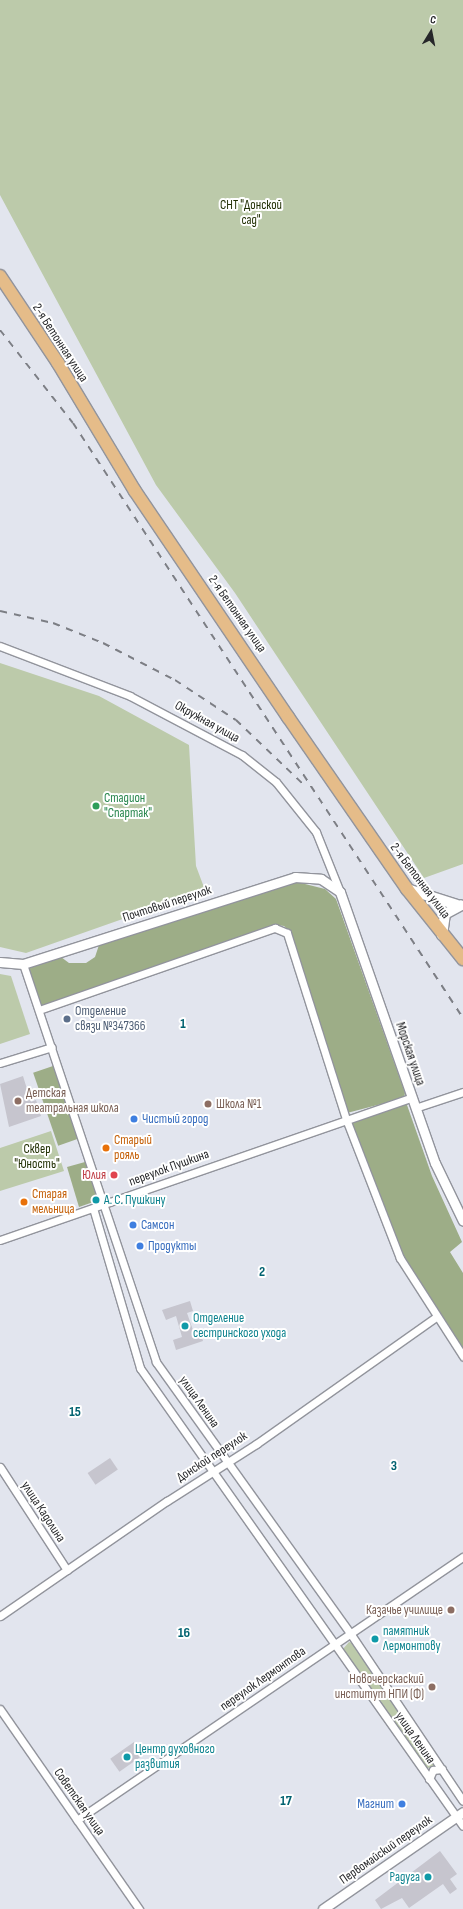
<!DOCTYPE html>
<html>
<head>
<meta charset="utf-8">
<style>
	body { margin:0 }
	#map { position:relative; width:463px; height:1909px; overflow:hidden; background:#e2e5ee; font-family:"Sofia Sans Condensed",sans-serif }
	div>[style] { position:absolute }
	.green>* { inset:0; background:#bccaaa }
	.forest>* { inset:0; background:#9dad87; transform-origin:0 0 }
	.building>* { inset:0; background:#c6c5ce; transform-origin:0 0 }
	.roads { filter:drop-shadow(1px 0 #92949c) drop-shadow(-1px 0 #92949c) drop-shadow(0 1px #92949c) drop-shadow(0 -1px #92949c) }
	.minor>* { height:7px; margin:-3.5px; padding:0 3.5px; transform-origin:3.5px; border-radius:3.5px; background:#fff }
	.tertiary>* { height:9px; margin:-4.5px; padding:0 4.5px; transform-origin:4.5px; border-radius:4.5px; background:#fff }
	.secondary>* { height:10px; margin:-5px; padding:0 5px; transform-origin:5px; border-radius:5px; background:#fff }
	.primary>* { height:12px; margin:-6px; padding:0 6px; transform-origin:6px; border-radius:6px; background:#e5bc89 }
	.rail>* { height:2px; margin-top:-1px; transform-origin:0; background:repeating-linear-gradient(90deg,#7c7e84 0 7px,transparent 0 14px) }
	.dots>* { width:11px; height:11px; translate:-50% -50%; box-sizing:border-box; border:2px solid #fff; border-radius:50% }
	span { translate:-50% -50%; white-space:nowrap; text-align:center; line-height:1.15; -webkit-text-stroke:4px #fff; paint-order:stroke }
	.park-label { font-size:13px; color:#212f03 }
	.street-label { font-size:13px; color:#26272a }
	.leisure-label { font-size:13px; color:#27864d }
	.left { translate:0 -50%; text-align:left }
	.service-label { font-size:13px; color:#4e5e75 }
	.education-label { font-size:13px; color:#785e54 }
	.right { translate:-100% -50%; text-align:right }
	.shop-label { font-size:13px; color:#366cbe }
	.food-label { font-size:13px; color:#c56008 }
	.health-label { font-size:13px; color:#be3a42 }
	.culture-label { font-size:13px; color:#0d838f }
	.neighbourhood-label { font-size:14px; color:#006270; font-weight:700 }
	.north { position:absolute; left:411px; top:12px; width:40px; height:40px; -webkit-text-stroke:3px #fff; paint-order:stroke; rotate:10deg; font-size:11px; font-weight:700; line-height:16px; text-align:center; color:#26272a }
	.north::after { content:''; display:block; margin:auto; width:14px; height:18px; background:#26272a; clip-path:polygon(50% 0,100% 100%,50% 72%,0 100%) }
</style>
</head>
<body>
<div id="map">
	<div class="green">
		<div style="clip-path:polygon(0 0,463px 0,463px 864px,424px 878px,235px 593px,156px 485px,0 195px)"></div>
		<div style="clip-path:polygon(0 663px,99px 696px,189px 745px,196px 866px,205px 890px,26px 953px,0 947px)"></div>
		<div style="clip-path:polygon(0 974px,11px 976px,30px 1034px,0 1044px)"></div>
		<div style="clip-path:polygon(51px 1131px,64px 1171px,0 1191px,0 1148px)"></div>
		<div style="clip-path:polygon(349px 1642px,353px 1643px,436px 1765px,426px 1769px,343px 1649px)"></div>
	</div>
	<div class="forest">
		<div style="clip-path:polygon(297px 882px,325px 889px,336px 899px,405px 1093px,404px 1098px,347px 1113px,290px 932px,284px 926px,276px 925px,41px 1006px,27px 968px,61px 957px,69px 963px,86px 963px,95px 957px,99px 945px,280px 885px)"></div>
		<div style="left:53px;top:1066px;width:77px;height:21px;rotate:71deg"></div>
		<div style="clip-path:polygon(403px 1103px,407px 1105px,432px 1176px,462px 1242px,450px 1252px,463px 1273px,463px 1349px,398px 1256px,350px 1122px)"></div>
		<div style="clip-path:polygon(85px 1162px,99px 1200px,79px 1207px,67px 1167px)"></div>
	</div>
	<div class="building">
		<div style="clip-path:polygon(23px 1076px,31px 1102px,36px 1100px,41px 1116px,9px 1127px,0 1084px)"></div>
		<div style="clip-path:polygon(190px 1301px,193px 1311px,187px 1313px,194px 1333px,200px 1331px,203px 1341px,176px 1350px,173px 1340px,182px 1337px,176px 1316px,166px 1320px,162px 1310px)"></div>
		<div style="left:110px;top:1458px;width:14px;height:27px;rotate:56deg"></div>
		<div style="left:134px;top:1742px;width:16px;height:29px;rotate:55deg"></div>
		<div style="clip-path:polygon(440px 1851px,457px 1874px,450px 1879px,457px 1889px,450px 1894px,443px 1884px,409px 1908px,402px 1898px,381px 1909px,375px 1900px)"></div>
	</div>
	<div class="roads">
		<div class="minor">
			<div style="left:0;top:646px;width:139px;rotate:21deg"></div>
			<div style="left:130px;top:696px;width:127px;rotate:27.8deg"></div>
			<div style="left:242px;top:755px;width:43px;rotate:38.5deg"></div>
			<div style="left:276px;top:782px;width:64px;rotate:51.3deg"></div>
			<div style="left:316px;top:832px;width:65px;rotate:68.2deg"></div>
			<div style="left:23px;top:964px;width:420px;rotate:71.5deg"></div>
			<div style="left:156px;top:1362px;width:333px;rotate:54.4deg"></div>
			<div style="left:350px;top:1633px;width:202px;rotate:56.1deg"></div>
			<div style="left:39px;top:1010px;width:250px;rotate:-19.2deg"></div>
			<div style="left:275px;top:928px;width:13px;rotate:23deg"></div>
			<div style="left:287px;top:933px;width:195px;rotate:72.4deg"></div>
			<div style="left:346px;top:1119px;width:149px;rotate:68.8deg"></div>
			<div style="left:400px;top:1258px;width:117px;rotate:57.3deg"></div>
			<div style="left:0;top:1063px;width:54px;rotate:-17.1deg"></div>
			<div style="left:415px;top:1108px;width:51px;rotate:-18.4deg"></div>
			<div style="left:93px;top:1208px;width:167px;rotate:73.6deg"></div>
			<div style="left:140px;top:1368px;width:560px;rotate:54.81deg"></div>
			<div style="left:0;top:1240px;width:436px;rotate:-19.1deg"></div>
			<div style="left:0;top:1467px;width:123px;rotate:57deg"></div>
			<div style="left:0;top:1616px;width:203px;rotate:-34.6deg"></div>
			<div style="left:167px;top:1501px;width:106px;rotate:-32.6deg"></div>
			<div style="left:256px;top:1444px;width:220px;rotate:-35.2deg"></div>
			<div style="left:0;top:1709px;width:244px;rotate:55.2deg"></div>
			<div style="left:429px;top:1779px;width:10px;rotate:-66deg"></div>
			<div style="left:433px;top:1770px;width:9px;rotate:-6deg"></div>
			<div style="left:77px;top:1820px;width:467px;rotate:-34.3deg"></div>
		</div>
		<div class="tertiary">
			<div style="left:0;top:962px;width:23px;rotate:5deg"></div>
			<div style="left:23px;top:964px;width:286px;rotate:-17.7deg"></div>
			<div style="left:295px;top:877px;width:26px;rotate:4deg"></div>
			<div style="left:321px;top:879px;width:23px;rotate:34deg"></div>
			<div style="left:340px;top:892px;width:287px;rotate:70.7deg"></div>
			<div style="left:435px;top:1163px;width:64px;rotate:64.2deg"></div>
			<div style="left:323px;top:1909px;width:170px;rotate:-34.7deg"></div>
		</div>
		<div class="secondary">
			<div style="left:407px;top:889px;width:52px;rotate:17.7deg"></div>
			<div style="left:442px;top:935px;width:21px;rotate:-82deg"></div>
			<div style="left:445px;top:914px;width:18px;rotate:-29deg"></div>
		</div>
		<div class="primary">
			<div style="left:0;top:276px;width:105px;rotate:56.3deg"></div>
			<div style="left:58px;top:363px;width:149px;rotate:59deg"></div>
			<div style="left:135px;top:491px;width:273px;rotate:55.9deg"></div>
			<div style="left:288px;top:717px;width:209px;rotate:55.3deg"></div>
			<div style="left:407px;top:889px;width:90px;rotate:51.3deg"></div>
		</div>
	</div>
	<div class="rail">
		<div style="left:0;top:330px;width:118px;rotate:51.9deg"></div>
		<div style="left:73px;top:423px;width:711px;rotate:56.76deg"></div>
		<div style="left:0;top:611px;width:54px;rotate:12.8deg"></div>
		<div style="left:53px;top:623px;width:54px;rotate:21.8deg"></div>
		<div style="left:103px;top:643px;width:81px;rotate:27.2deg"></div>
		<div style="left:175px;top:680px;width:73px;rotate:33.3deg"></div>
		<div style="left:236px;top:720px;width:95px;rotate:43.7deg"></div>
	</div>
	<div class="dots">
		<div style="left:96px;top:806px;background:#2e9e5b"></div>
		<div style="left:67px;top:1019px;background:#5c6f8a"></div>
		<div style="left:18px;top:1101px;background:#8d6e63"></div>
		<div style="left:208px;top:1104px;background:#8d6e63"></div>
		<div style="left:134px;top:1119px;background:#3f7fe0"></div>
		<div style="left:106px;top:1148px;background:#e8710a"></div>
		<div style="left:114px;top:1175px;background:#e0444e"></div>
		<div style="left:96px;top:1200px;background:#0f9aa8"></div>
		<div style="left:24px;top:1202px;background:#e8710a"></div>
		<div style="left:133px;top:1225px;background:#3f7fe0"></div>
		<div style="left:140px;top:1246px;background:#3f7fe0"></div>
		<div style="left:185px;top:1326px;background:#0f9aa8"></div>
		<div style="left:451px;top:1610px;background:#8d6e63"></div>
		<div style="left:375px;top:1639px;background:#0f9aa8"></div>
		<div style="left:432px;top:1687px;background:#8d6e63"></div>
		<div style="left:127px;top:1757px;background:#0f9aa8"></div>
		<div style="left:402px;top:1804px;background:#3f7fe0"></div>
		<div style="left:428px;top:1877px;background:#0f9aa8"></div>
	</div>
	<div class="park-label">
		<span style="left:251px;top:213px">СНТ "Донской<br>сад"</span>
		<span style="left:37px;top:1157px">Сквер<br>"Юность"</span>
	</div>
	<div class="street-label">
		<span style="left:60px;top:343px;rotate:57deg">2-я Бетонная улица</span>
		<span style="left:237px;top:614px;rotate:55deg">2-я Бетонная улица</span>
		<span style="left:207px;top:722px;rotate:29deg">Окружная улица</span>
		<span style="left:420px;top:881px;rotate:53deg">2-я Бетонная улица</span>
		<span style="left:167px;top:904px;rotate:-18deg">Почтовый переулок</span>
		<span style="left:410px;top:1054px;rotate:71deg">Морская улица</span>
		<span style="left:169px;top:1168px;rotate:-20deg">переулок Пушкина</span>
		<span style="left:199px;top:1402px;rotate:55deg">улица Ленина</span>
		<span style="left:212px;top:1457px;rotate:-33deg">Донской переулок</span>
		<span style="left:43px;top:1512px;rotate:57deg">улица Кадолина</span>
		<span style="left:263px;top:1679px;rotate:-35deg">переулок Лермонтова</span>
		<span style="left:415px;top:1738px;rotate:55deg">улица Ленина</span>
		<span style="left:79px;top:1802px;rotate:55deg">Советская улица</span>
		<span style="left:386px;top:1850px;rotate:-35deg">Первомайский переулок</span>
	</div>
	<div class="leisure-label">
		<span class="left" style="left:104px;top:806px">Стадион<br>"Спартак"</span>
	</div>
	<div class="service-label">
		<span class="left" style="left:75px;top:1019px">Отделение<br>связи №347366</span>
	</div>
	<div class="education-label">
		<span class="left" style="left:26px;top:1101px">Детская<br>театральная школа</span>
		<span class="left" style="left:216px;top:1104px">Школа №1</span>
		<span class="right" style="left:443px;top:1610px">Казачье училище</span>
		<span class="right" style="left:424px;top:1687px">Новочерскаский<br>институт НПИ (Ф)</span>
	</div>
	<div class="shop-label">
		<span class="left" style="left:142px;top:1119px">Чистый город</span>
		<span class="left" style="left:141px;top:1225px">Самсон</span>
		<span class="left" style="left:148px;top:1246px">Продукты</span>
		<span class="right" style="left:394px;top:1804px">Магнит</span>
	</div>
	<div class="food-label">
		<span class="left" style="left:114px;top:1148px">Старый<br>рояль</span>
		<span class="left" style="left:32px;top:1202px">Старая<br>мельница</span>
	</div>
	<div class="health-label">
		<span class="right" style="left:106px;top:1175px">Юлия</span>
	</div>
	<div class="culture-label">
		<span class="left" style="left:104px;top:1200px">А. С. Пушкину</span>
		<span class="left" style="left:193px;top:1326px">Отделение<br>сестринского ухода</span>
		<span class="left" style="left:383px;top:1639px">памятник<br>Лермонтову</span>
		<span class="left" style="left:135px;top:1757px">Центр духовного<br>развития</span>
		<span class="right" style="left:420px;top:1877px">Радуга</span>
	</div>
	<div class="neighbourhood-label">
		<span style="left:183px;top:1024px">1</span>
		<span style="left:262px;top:1272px">2</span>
		<span style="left:75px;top:1412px">15</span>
		<span style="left:394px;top:1466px">3</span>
		<span style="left:184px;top:1633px">16</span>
		<span style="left:286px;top:1801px">17</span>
	</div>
	<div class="north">С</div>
</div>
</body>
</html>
